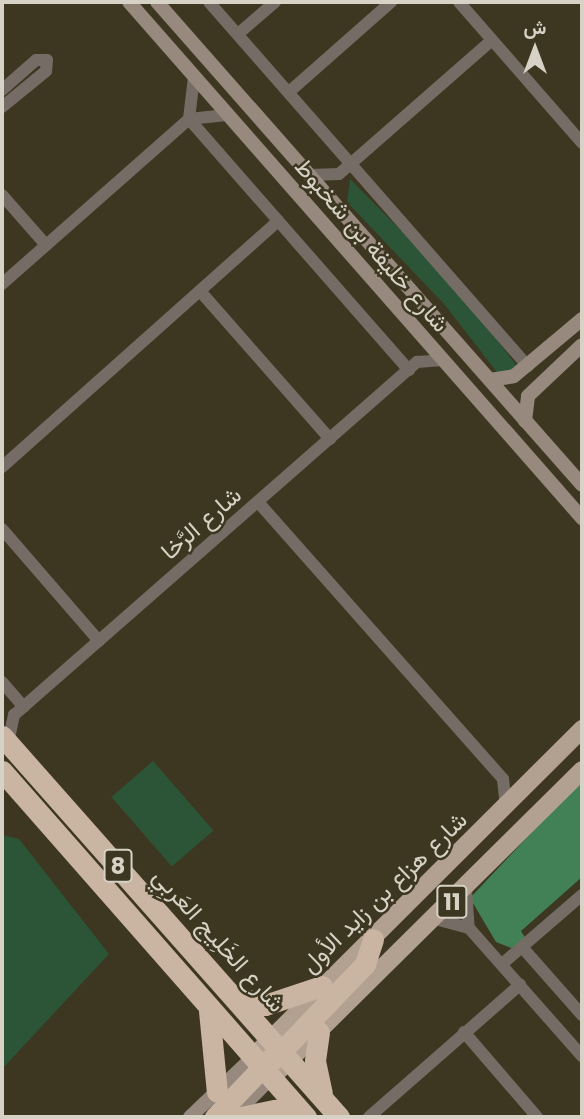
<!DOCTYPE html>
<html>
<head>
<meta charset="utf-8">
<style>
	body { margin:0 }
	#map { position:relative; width:584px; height:1119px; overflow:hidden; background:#3d3721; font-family:Poppins,Vazirmatn,sans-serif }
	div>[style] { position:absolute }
	.green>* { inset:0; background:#2c5538; transform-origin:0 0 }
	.forest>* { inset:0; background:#418155 }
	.street>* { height:12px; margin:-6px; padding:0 6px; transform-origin:6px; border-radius:6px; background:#756c65 }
	.secondary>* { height:14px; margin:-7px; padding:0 7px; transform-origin:7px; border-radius:7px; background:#98897e }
	.primary>* { height:18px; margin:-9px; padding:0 9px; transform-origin:9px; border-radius:9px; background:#b2a091 }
	.highway>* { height:21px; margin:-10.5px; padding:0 10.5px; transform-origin:10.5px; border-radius:10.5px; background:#cab4a2 }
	span { translate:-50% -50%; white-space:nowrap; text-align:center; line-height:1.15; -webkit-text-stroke:5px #3d3721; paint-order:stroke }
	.shield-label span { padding:2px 5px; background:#3d3721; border:2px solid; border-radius:5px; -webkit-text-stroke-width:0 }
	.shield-label { font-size:23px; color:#d6d2c5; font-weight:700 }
	.street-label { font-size:24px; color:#d6d2c5 }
	.frame { position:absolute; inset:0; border:4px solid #d6d2c5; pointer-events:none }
	.north { position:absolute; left:500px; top:14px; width:70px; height:70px; -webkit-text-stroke:5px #3d3721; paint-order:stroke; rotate:0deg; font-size:19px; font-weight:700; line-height:28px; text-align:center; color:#d6d2c5 }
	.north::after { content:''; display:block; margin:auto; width:24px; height:32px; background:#d6d2c5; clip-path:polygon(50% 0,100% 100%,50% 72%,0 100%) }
</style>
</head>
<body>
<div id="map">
	<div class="green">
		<div style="clip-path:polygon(350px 179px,453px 283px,520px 370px,504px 376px,497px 372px,444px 304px,347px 202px)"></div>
		<div style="left:153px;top:761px;width:92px;height:55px;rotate:49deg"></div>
		<div style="clip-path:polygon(2px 835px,19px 839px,109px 954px,2px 1069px)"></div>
	</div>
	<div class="forest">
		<div style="clip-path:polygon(582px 779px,582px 877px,521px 931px,526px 939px,511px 948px,496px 942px,470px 898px)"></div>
	</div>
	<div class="street">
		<div style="left:209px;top:2px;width:484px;rotate:48.8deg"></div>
		<div style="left:459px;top:2px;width:187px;rotate:48.9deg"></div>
		<div style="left:238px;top:34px;width:49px;rotate:-40.9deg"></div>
		<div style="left:2px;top:90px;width:45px;rotate:-41.4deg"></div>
		<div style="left:36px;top:60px;width:11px"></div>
		<div style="left:47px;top:60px;width:11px;rotate:95deg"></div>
		<div style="left:46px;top:71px;width:57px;rotate:140.7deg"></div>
		<div style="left:289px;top:92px;width:136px;rotate:-41.4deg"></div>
		<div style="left:189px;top:119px;width:334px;rotate:48.8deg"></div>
		<div style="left:189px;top:119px;width:42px;rotate:-83.2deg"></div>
		<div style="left:310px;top:175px;width:29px;rotate:-2deg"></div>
		<div style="left:339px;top:174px;width:203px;rotate:-41.2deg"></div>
		<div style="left:2px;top:195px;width:67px;rotate:48.7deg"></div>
		<div style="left:2px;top:284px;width:249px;rotate:-41.4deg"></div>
		<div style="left:189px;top:119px;width:38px;rotate:-6deg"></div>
		<div style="left:200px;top:291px;width:197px;rotate:48.7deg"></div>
		<div style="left:2px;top:467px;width:370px;rotate:-41.7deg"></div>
		<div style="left:258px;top:502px;width:370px;rotate:48.5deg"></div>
		<div style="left:503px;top:779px;width:28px;rotate:84deg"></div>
		<div style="left:2px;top:529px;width:148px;rotate:49.1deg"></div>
		<div style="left:2px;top:682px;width:33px;rotate:49deg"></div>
		<div style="left:8px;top:743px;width:29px;rotate:-78deg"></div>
		<div style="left:14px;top:715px;width:536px;rotate:-41.22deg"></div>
		<div style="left:417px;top:362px;width:27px;rotate:-4deg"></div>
		<div style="left:466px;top:889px;width:39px;rotate:86deg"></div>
		<div style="left:435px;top:919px;width:35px;rotate:15deg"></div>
		<div style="left:469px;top:928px;width:171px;rotate:48.6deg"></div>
		<div style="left:522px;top:947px;width:91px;rotate:48.6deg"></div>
		<div style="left:502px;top:964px;width:106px;rotate:-40.8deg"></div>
		<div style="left:464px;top:1032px;width:112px;rotate:49.3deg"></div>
		<div style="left:369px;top:1117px;width:201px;rotate:-41.2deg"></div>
	</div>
	<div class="secondary">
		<div style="left:129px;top:2px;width:687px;rotate:48.72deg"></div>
		<div style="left:157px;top:2px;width:643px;rotate:48.65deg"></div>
		<div style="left:490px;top:380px;width:24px;rotate:-9deg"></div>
		<div style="left:514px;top:376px;width:89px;rotate:-40deg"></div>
		<div style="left:525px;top:421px;width:25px;rotate:-83deg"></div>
		<div style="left:528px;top:396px;width:74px;rotate:-43.4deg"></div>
		<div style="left:190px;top:1117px;width:87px;rotate:-43.6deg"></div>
		<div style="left:232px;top:1117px;width:55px;rotate:-45deg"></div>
	</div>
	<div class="primary">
		<div style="left:253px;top:1057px;width:465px;rotate:-44.9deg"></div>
		<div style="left:271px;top:1078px;width:438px;rotate:-44.7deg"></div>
	</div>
	<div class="highway">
		<div style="left:2px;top:736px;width:509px;rotate:48.51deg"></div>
		<div style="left:2px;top:771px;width:461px;rotate:48.7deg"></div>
		<div style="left:235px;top:996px;width:31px;rotate:17deg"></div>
		<div style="left:265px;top:1005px;width:60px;rotate:-18.4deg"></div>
		<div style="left:209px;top:1011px;width:81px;rotate:84.4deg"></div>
		<div style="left:319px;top:1032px;width:29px;rotate:98deg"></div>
		<div style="left:315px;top:1061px;width:33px;rotate:78deg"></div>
		<div style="left:274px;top:1059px;width:132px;rotate:-46.2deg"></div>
		<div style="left:365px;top:964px;width:26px;rotate:-72deg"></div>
		<div style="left:215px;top:1117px;width:81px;rotate:-46.5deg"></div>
		<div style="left:241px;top:1117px;width:35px;rotate:-12deg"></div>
		<div style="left:275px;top:1110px;width:26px;rotate:16deg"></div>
	</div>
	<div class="shield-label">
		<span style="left:118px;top:866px">8</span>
		<span style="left:452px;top:902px">11</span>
	</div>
	<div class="street-label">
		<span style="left:372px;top:245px;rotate:49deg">شارع خليفة بن شخبوط</span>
		<span style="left:201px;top:523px;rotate:-41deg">شارع الرَّخا</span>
		<span style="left:384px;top:892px;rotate:-44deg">شارع هزاع بن زايد الأول</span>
		<span style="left:219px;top:940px;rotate:48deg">شارع الخَلِيج العَربِي</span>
	</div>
	<div class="frame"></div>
	<div class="north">ش</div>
</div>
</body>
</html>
